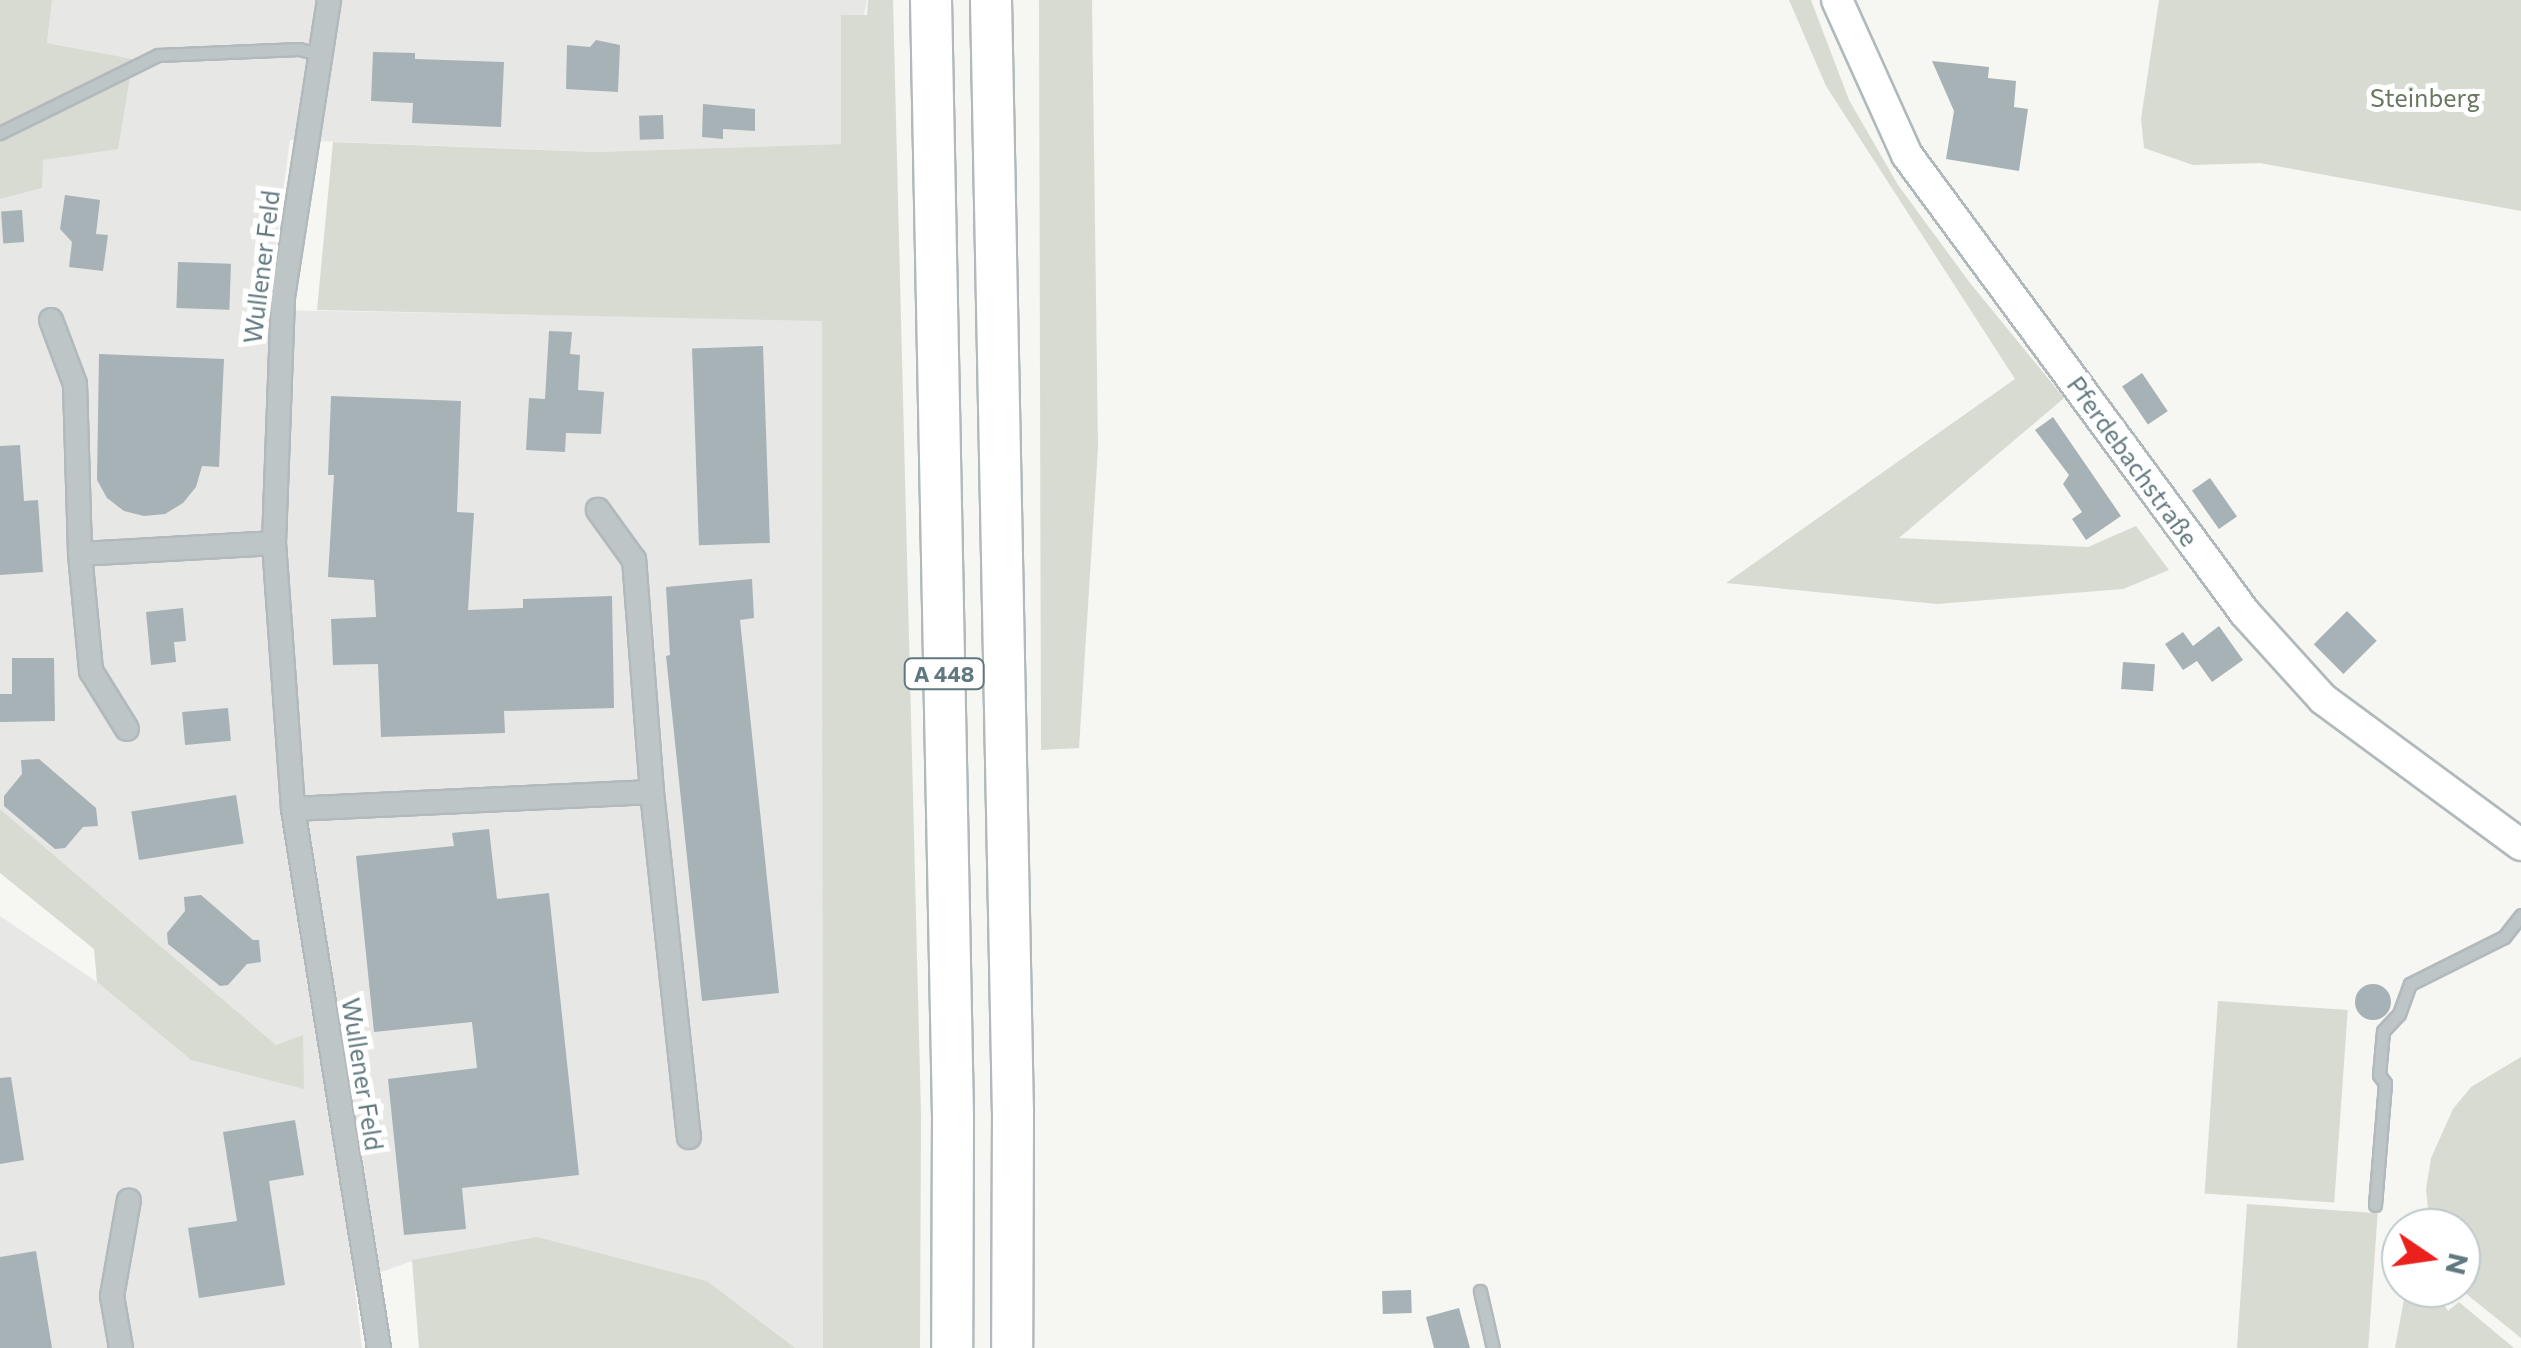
<!DOCTYPE html>
<html>
<head>
<meta charset="utf-8">
<style>
	body { margin:0 }
	#map { position:relative; width:2521px; height:1348px; overflow:hidden; background:#f6f6f2; font-family:Commissioner,sans-serif }
	div>[style] { position:absolute }
	.built>* { inset:0; background:#e7e7e6 }
	.green>* { inset:0; background:#d7dbd1; transform-origin:0 0 }
	.building>* { inset:0; background:#a6b2b5; transform-origin:0 0 }
	.round { border-radius:50% }
	.roads { filter:drop-shadow(2px 0 #b1b9bc) drop-shadow(-2px 0 #b1b9bc) drop-shadow(0 2px #b1b9bc) drop-shadow(0 -2px #b1b9bc) }
	.lane>* { height:11px; margin:-5.5px; padding:0 5.5px; transform-origin:5.5px; border-radius:5.5px; background:#bec5c7 }
	.street>* { height:22px; margin:-11px; padding:0 11px; transform-origin:11px; border-radius:11px; background:#bec5c7 }
	.secondary>* { height:30px; margin:-15px; padding:0 15px; transform-origin:15px; border-radius:15px; background:#fff }
	.highway>* { height:40px; margin:-20px; padding:0 20px; transform-origin:20px; border-radius:20px; background:#fff }
	span { translate:-50% -50%; white-space:nowrap; text-align:center; line-height:1.15; -webkit-text-stroke:10px #fff; paint-order:stroke }
	.shield-label span { padding:2px 8px; background:#fff; border:2px solid; border-radius:8px; -webkit-text-stroke-width:0 }
	.shield-label { font-size:22px; color:#60787f; font-weight:700 }
	.park-label { font-size:25px; color:#68775f }
	.street-label { font-size:25px; color:#60787f }
	.north { position:absolute; left:2381px; top:1208px; width:100px; height:100px; box-sizing:border-box; background:#fff; border:2px solid #bfc9cc; border-radius:50%; rotate:103deg; font-size:28px; font-weight:700; line-height:40px; text-align:center; color:#60787f }
	.north::after { content:''; display:block; margin:auto; width:35px; height:45px; background:#eb211e; clip-path:polygon(50% 0,100% 100%,50% 72%,0 100%) }
</style>
</head>
<body>
<div id="map">
	<div class="built">
		<div style="clip-path:polygon(52px 0,867px 0,841px 144px,597px 152px,290px 140px,267px 310px,823px 320px,823px 1348px,797px 1348px,707px 1281px,536px 1238px,409px 1262px,354px 1282px,362px 1348px,0 1348px,0 916px,97px 982px,191px 1060px,276px 1046px,0 809px,0 199px,41px 188px,43px 160px,132px 59px,47px 43px)"></div>
	</div>
	<div class="green">
		<div style="clip-path:polygon(0 0,52px 0,47px 43px,133px 59px,118px 149px,43px 160px,42px 188px,0 199px)"></div>
		<div style="clip-path:polygon(868px 0,893px 0,921px 1115px,920px 1348px,823px 1348px,822px 321px,317px 310px,333px 142px,597px 152px,841px 144px,841px 15px,867px 15px)"></div>
		<div style="clip-path:polygon(1039px 0,1092px 0,1098px 448px,1079px 748px,1041px 750px)"></div>
		<div style="clip-path:polygon(1789px 0,1811px 0,1849px 100px,1898px 185px,1970px 283px,2064px 398px,1899px 538px,2088px 547px,2136px 526px,2169px 570px,2123px 589px,1937px 604px,1726px 583px,2015px 379px,1826px 86px)"></div>
		<div style="clip-path:polygon(2159px 0,2521px 0,2521px 211px,2260px 163px,2193px 165px,2144px 148px,2141px 119px)"></div>
		<div style="clip-path:polygon(0 809px,276px 1045px,303px 1035px,304px 1089px,191px 1060px,97px 982px,94px 949px,0 873px)"></div>
		<div style="left:2218px;top:1001px;width:130px;height:193px;rotate:4deg"></div>
		<div style="clip-path:polygon(2521px 1057px,2521px 1338px,2459px 1288px,2461px 1228px,2430px 1228px,2426px 1189px,2431px 1158px,2453px 1109px,2471px 1087px)"></div>
		<div style="left:2247px;top:1204px;width:131px;height:144px;rotate:4deg"></div>
		<div style="clip-path:polygon(537px 1237px,707px 1281px,796px 1348px,419px 1348px,412px 1260px)"></div>
		<div style="clip-path:polygon(2406px 1288px,2433px 1288px,2448px 1311px,2459px 1302px,2514px 1348px,2395px 1348px)"></div>
	</div>
	<div class="building">
		<div style="clip-path:polygon(596px 40px,620px 45px,618px 92px,566px 89px,567px 45px,590px 47px)"></div>
		<div style="clip-path:polygon(373px 52px,415px 53px,415px 59px,504px 62px,501px 127px,412px 123px,413px 103px,371px 101px)"></div>
		<div style="clip-path:polygon(1932px 61px,1989px 67px,1988px 78px,2016px 81px,2014px 107px,2028px 109px,2019px 171px,1946px 159px,1954px 111px)"></div>
		<div style="clip-path:polygon(703px 104px,755px 109px,755px 131px,723px 129px,723px 139px,702px 137px)"></div>
		<div style="left:663px;top:115px;width:24px;height:24px;rotate:88deg"></div>
		<div style="clip-path:polygon(65px 195px,100px 200px,96px 234px,108px 235px,103px 271px,69px 267px,72px 242px,60px 229px)"></div>
		<div style="left:22px;top:210px;width:32px;height:21px;rotate:86deg"></div>
		<div style="left:178px;top:262px;width:53px;height:46px;rotate:2deg"></div>
		<div style="clip-path:polygon(549px 331px,572px 332px,570px 354px,580px 355px,578px 390px,604px 392px,601px 434px,566px 433px,565px 452px,526px 450px,529px 398px,545px 399px)"></div>
		<div style="left:763px;top:346px;width:197px;height:71px;rotate:88deg"></div>
		<div style="clip-path:polygon(99px 354px,224px 359px,219px 467px,202px 466px,196px 487px,183px 503px,165px 514px,144px 516px,124px 511px,107px 498px,97px 480px)"></div>
		<div style="left:2142px;top:373px;width:46px;height:24px;rotate:56deg"></div>
		<div style="clip-path:polygon(331px 396px,461px 401px,457px 512px,474px 513px,468px 610px,523px 608px,523px 599px,612px 596px,614px 708px,504px 711px,505px 733px,381px 737px,378px 664px,333px 665px,331px 619px,376px 617px,374px 580px,328px 577px,334px 475px,328px 475px)"></div>
		<div style="clip-path:polygon(2053px 417px,2121px 516px,2086px 540px,2072px 519px,2082px 512px,2063px 484px,2069px 475px,2035px 430px)"></div>
		<div style="clip-path:polygon(20px 445px,24px 501px,38px 500px,43px 572px,0 575px,0 446px)"></div>
		<div style="left:2210px;top:478px;width:47px;height:22px;rotate:55deg"></div>
		<div style="clip-path:polygon(752px 579px,754px 618px,740px 620px,779px 993px,702px 1001px,666px 656px,670px 655px,666px 587px)"></div>
		<div style="clip-path:polygon(183px 608px,186px 641px,174px 642px,176px 662px,151px 665px,146px 612px)"></div>
		<div style="left:2347px;top:611px;width:42px;height:47px;rotate:45deg"></div>
		<div style="clip-path:polygon(2219px 626px,2243px 660px,2212px 682px,2197px 661px,2183px 670px,2165px 644px,2183px 632px,2193px 646px)"></div>
		<div style="clip-path:polygon(12px 658px,54px 658px,55px 721px,0 722px,0 694px,12px 694px)"></div>
		<div style="left:2123px;top:662px;width:32px;height:27px;rotate:4deg"></div>
		<div style="left:228px;top:708px;width:33px;height:46px;rotate:85deg"></div>
		<div style="clip-path:polygon(39px 759px,96px 808px,98px 826px,83px 827px,65px 848px,55px 849px,4px 806px,4px 796px,22px 774px,21px 760px)"></div>
		<div style="left:236px;top:795px;width:49px;height:106px;rotate:81deg"></div>
		<div style="clip-path:polygon(489px 829px,497px 899px,549px 893px,579px 1175px,462px 1188px,466px 1229px,404px 1235px,388px 1079px,477px 1068px,472px 1022px,374px 1032px,356px 856px,454px 846px,452px 833px)"></div>
		<div style="clip-path:polygon(201px 895px,253px 940px,259px 940px,261px 962px,247px 964px,228px 985px,220px 986px,168px 944px,167px 933px,185px 911px,184px 897px)"></div>
		<div class="round" style="left:2355px;top:984px;width:36px;height:36px"></div>
		<div style="clip-path:polygon(11px 1077px,24px 1160px,0 1164px,0 1078px)"></div>
		<div style="clip-path:polygon(295px 1120px,304px 1175px,269px 1181px,285px 1285px,199px 1298px,188px 1228px,237px 1221px,223px 1132px)"></div>
		<div style="clip-path:polygon(36px 1251px,52px 1348px,0 1348px,0 1257px)"></div>
		<div style="left:1411px;top:1290px;width:23px;height:29px;rotate:88deg"></div>
		<div style="clip-path:polygon(1459px 1308px,1470px 1348px,1434px 1348px,1426px 1317px)"></div>
	</div>
	<div class="roads">
		<div class="lane">
			<div style="left:0;top:133px;width:176px;rotate:-26.3deg"></div>
			<div style="left:158px;top:55px;width:141px;rotate:-2.4deg"></div>
			<div style="left:299px;top:49px;width:21px;rotate:14deg"></div>
			<div style="left:2375px;top:1205px;width:122px;rotate:-85.3deg"></div>
			<div style="left:2385px;top:1083px;width:10px;rotate:-127deg"></div>
			<div style="left:2379px;top:1075px;width:44px;rotate:-84.8deg"></div>
			<div style="left:2383px;top:1031px;width:23px;rotate:-47deg"></div>
			<div style="left:2399px;top:1014px;width:32px;rotate:-70deg"></div>
			<div style="left:2410px;top:984px;width:105px;rotate:-26.6deg"></div>
			<div style="left:2504px;top:937px;width:28px;rotate:-52deg"></div>
			<div style="left:1480px;top:1291px;width:58px;rotate:77.2deg"></div>
		</div>
		<div class="street">
			<div style="left:329px;top:0;width:301px;rotate:98.8deg"></div>
			<div style="left:283px;top:297px;width:246px;rotate:92.1deg"></div>
			<div style="left:274px;top:543px;width:267px;rotate:85.9deg"></div>
			<div style="left:293px;top:809px;width:546px;rotate:80.93deg"></div>
			<div style="left:51px;top:320px;width:68px;rotate:69.4deg"></div>
			<div style="left:75px;top:384px;width:170px;rotate:88.3deg"></div>
			<div style="left:80px;top:554px;width:194px;rotate:-3.2deg"></div>
			<div style="left:80px;top:554px;width:118px;rotate:84.6deg"></div>
			<div style="left:91px;top:671px;width:68px;rotate:58.2deg"></div>
			<div style="left:652px;top:792px;width:347px;rotate:83.9deg"></div>
			<div style="left:293px;top:809px;width:359px;rotate:-2.7deg"></div>
			<div style="left:652px;top:792px;width:233px;rotate:-94.4deg"></div>
			<div style="left:634px;top:560px;width:62px;rotate:-125.8deg"></div>
			<div style="left:121px;top:1348px;width:53px;rotate:-99.8deg"></div>
			<div style="left:112px;top:1296px;width:97px;rotate:-80deg"></div>
		</div>
		<div class="secondary">
			<div style="left:1837px;top:0;width:170px;rotate:65.7deg"></div>
			<div style="left:1907px;top:155px;width:569px;rotate:53.57deg"></div>
			<div style="left:2245px;top:613px;width:116px;rotate:47.8deg"></div>
			<div style="left:2323px;top:699px;width:246px;rotate:36.4deg"></div>
		</div>
		<div class="highway">
			<div style="left:931px;top:0;width:1118px;rotate:88.87deg"></div>
			<div style="left:953px;top:1118px;width:230px;rotate:90.2deg"></div>
			<div style="left:991px;top:0;width:1112px;rotate:88.87deg"></div>
			<div style="left:1013px;top:1112px;width:236px;rotate:90.2deg"></div>
		</div>
	</div>
	<div class="shield-label">
		<span style="left:944px;top:674px">A 448</span>
	</div>
	<div class="park-label">
		<span style="left:2425px;top:97px">Steinberg</span>
	</div>
	<div class="street-label">
		<span style="left:261px;top:267px;rotate:-83deg">Wullener Feld</span>
		<span style="left:2133px;top:461px;rotate:54deg">Pferdebachstraße</span>
		<span style="left:363px;top:1074px;rotate:81deg">Wullener Feld</span>
	</div>
	<div class="north">N</div>
</div>
</body>
</html>
